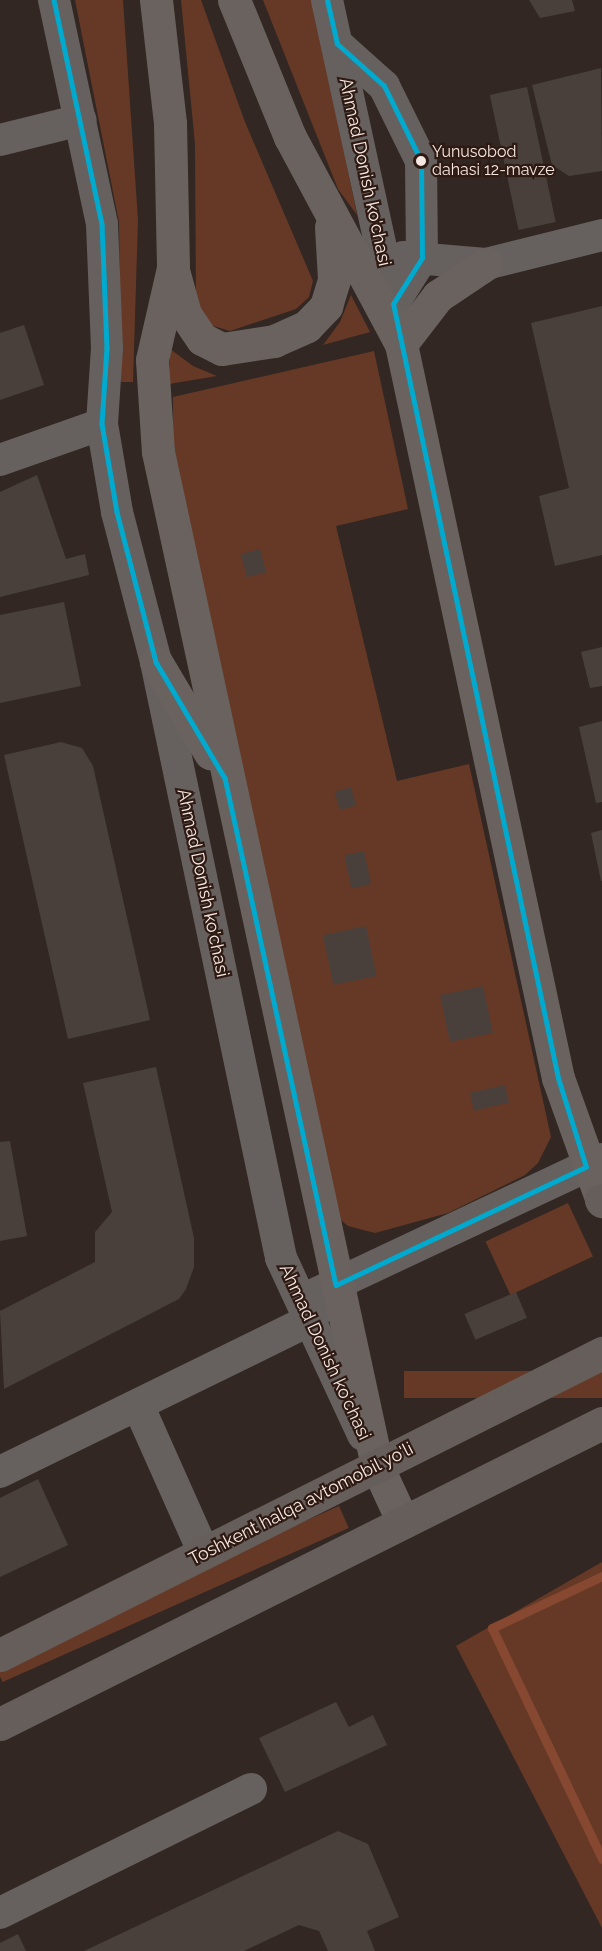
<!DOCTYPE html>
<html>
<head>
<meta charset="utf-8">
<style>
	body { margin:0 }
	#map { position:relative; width:602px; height:1951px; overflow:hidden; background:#322722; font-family:Raleway,sans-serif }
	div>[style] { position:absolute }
	.green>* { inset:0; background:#663927; transform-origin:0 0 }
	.stream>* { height:9px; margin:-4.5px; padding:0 4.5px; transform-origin:4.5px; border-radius:4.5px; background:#864830 }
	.building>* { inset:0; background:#49403c; transform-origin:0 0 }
	.minor>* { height:32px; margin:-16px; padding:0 16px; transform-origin:16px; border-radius:16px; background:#66615f }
	.major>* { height:33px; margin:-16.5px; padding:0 16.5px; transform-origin:16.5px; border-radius:16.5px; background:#69625e }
	.highway>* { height:33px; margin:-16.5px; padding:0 16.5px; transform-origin:16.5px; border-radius:16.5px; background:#665e5a }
	.bus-1>* { height:4.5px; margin:-2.25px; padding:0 2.25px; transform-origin:2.25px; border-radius:2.25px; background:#00a9ce }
	.dots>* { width:16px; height:16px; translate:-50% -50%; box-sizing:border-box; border:3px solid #2e1a13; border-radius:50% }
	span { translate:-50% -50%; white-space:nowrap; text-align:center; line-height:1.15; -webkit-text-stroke:4.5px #2e1a13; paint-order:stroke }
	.bus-label { font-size:16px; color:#f5e7e1 }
	.left { translate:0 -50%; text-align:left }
	.street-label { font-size:18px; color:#f5e7e1 }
</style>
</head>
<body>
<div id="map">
	<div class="green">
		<div style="clip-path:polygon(75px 0,123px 0,138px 220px,133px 382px,121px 382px,119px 222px)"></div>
		<div style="clip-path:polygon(181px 0,201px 0,245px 122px,313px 281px,309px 297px,296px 309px,230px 331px,207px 324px,196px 308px,195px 144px)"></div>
		<div style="clip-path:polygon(263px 0,313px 0,357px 215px,338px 189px)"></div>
		<div style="clip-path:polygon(351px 295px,370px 332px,323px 345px,340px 322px)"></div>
		<div style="clip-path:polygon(170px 349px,193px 366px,217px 376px,169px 384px)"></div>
		<div style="clip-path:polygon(374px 351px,408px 509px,336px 526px,397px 781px,469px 764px,551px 1137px,538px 1163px,525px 1175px,448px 1213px,375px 1233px,348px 1226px,336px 1216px,173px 471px,173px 397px)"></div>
		<div style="left:568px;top:1203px;width:59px;height:91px;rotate:65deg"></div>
		<div style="left:602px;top:1371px;width:27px;height:198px;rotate:90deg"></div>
		<div style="left:339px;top:1506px;width:24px;height:379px;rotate:66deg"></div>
		<div style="clip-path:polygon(602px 1562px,602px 1928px,456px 1646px)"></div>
	</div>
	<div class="stream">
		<div style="left:602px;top:1576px;width:122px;rotate:154.7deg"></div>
		<div style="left:492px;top:1628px;width:256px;rotate:64.5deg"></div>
	</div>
	<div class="building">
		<div style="clip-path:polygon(529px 0,572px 0,575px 11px,540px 18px)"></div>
		<div style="clip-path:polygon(601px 68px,602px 171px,569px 176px,552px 165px,532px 85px)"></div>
		<div style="left:527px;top:87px;width:138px;height:38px;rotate:78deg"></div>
		<div style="clip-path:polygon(602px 306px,602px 555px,555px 566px,539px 496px,569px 488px,531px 323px)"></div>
		<div style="clip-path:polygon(24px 325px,44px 385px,0 400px,0 333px)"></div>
		<div style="clip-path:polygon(37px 475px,66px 559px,85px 554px,89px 575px,0 597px,0 492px)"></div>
		<div style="left:260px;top:549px;width:24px;height:20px;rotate:75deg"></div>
		<div style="clip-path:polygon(64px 602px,81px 686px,0 703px,0 615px)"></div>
		<div style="clip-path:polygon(602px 647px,602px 686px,590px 688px,581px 652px)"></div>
		<div style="clip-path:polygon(602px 721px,602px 802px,596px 803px,579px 727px)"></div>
		<div style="clip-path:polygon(61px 742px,82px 748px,93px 766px,150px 1020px,68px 1039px,4px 755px)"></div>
		<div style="left:351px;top:787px;width:19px;height:17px;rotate:74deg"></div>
		<div style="clip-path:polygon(602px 830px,602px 881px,601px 881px,591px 833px)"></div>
		<div style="left:364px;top:851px;width:34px;height:20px;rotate:78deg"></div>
		<div style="left:366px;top:926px;width:51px;height:44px;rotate:78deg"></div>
		<div style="left:483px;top:986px;width:48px;height:44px;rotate:78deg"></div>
		<div style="clip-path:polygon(156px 1067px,194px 1238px,194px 1267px,186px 1289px,179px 1299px,4px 1389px,0 1311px,95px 1262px,95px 1232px,112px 1212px,83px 1083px)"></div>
		<div style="left:505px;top:1085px;width:18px;height:36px;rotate:77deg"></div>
		<div style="clip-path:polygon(10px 1141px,27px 1236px,0 1241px,0 1142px)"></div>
		<div style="left:516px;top:1292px;width:28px;height:56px;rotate:67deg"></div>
		<div style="clip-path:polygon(38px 1479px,68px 1545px,0 1577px,0 1498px)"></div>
		<div style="clip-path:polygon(336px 1702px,349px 1727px,373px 1715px,387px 1745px,285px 1792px,259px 1738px)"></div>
		<div style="clip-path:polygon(338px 1831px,368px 1844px,399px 1917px,367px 1931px,375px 1951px,328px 1951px,319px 1931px,299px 1925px,244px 1951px,84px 1951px)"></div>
		<div style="clip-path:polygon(18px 1934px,26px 1951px,0 1951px,0 1943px)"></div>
	</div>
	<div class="minor">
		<div style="left:54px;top:0;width:229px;rotate:77.9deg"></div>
		<div style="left:102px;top:224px;width:124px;rotate:87.7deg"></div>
		<div style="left:107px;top:348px;width:76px;rotate:93.8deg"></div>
		<div style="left:102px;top:424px;width:89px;rotate:80.3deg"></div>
		<div style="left:117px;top:512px;width:155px;rotate:75.4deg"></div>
		<div style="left:156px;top:662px;width:609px;rotate:78.15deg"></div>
		<div style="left:281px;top:1258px;width:195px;rotate:65.1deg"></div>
		<div style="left:327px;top:0;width:338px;rotate:77.7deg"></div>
		<div style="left:337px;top:44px;width:63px;rotate:41.8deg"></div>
		<div style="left:384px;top:86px;width:84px;rotate:63.7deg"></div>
		<div style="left:421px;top:161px;width:97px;rotate:89.4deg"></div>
		<div style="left:422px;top:258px;width:54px;rotate:122.2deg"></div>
		<div style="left:0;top:140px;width:83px;rotate:-13.9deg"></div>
		<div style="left:403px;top:257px;width:83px;rotate:4.8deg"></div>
		<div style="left:486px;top:264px;width:120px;rotate:-14deg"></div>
		<div style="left:0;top:460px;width:108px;rotate:-19.4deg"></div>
		<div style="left:315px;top:1294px;width:317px;rotate:-25.2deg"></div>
		<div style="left:138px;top:1405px;width:162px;rotate:66deg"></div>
		<div style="left:0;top:1472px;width:345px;rotate:-26.1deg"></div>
		<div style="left:310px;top:1320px;width:20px;rotate:-53deg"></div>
		<div style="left:0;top:1913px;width:280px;rotate:-26.3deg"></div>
	</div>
	<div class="major">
		<div style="left:156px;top:0;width:124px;rotate:83.5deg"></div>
		<div style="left:170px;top:123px;width:145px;rotate:88.8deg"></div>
		<div style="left:173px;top:268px;width:94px;rotate:102.9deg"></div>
		<div style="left:152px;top:360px;width:92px;rotate:86.3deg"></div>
		<div style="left:158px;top:452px;width:1037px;rotate:77.81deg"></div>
		<div style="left:377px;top:1466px;width:62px;rotate:65.1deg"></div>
		<div style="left:234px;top:0;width:148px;rotate:67.8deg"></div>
		<div style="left:290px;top:137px;width:235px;rotate:61.8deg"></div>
		<div style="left:401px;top:344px;width:751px;rotate:77.93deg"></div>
		<div style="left:558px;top:1078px;width:131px;rotate:70.3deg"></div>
		<div style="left:173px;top:270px;width:46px;rotate:74.7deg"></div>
		<div style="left:185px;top:314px;width:30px;rotate:56deg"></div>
		<div style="left:202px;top:339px;width:22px;rotate:27deg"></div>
		<div style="left:222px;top:349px;width:53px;rotate:-8.7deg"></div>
		<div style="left:274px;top:341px;width:36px;rotate:-24deg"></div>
		<div style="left:307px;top:326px;width:28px;rotate:-46deg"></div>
		<div style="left:326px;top:306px;width:28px;rotate:-73deg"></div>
		<div style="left:334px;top:279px;width:52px;rotate:-93.3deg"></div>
		<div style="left:401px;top:344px;width:61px;rotate:-52.4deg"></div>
		<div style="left:438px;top:296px;width:58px;rotate:-33.7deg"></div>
		<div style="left:156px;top:662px;width:106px;rotate:59.3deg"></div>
	</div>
	<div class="highway">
		<div style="left:601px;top:1200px;width:1px"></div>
		<div style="left:0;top:1655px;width:674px;rotate:-26.64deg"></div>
		<div style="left:0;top:1724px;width:673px;rotate:-26.57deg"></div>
	</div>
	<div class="bus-1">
		<div style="left:54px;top:0;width:229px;rotate:77.9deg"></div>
		<div style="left:102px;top:224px;width:124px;rotate:87.7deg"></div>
		<div style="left:107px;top:348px;width:76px;rotate:93.8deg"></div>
		<div style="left:102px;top:424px;width:89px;rotate:80.3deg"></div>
		<div style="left:117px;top:512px;width:155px;rotate:75.4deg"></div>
		<div style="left:156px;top:662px;width:135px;rotate:59.3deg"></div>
		<div style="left:225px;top:778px;width:519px;rotate:77.65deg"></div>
		<div style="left:336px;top:1285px;width:276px;rotate:-25.3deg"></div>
		<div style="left:586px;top:1167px;width:93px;rotate:-107.5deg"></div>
		<div style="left:558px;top:1078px;width:791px;rotate:-102.03deg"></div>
		<div style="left:393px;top:304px;width:54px;rotate:-57.8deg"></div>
		<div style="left:422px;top:258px;width:97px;rotate:-90.6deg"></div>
		<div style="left:421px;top:161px;width:84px;rotate:-116.3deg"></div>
		<div style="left:384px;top:86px;width:63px;rotate:-138.2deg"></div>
		<div style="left:337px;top:44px;width:45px;rotate:-102.8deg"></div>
	</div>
	<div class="dots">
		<div style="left:421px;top:161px;background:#f5e7e1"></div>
	</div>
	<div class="bus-label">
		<span class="left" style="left:432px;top:161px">Yunusobod<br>dahasi 12-mavze</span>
	</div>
	<div class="street-label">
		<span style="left:365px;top:172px;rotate:78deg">Ahmad Donish ko'chasi</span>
		<span style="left:203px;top:883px;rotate:78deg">Ahmad Donish ko'chasi</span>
		<span style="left:325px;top:1352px;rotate:65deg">Ahmad Donish ko'chasi</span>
		<span style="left:301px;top:1504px;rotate:-27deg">Toshkent halqa avtomobil yo'li</span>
	</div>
</div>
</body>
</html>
